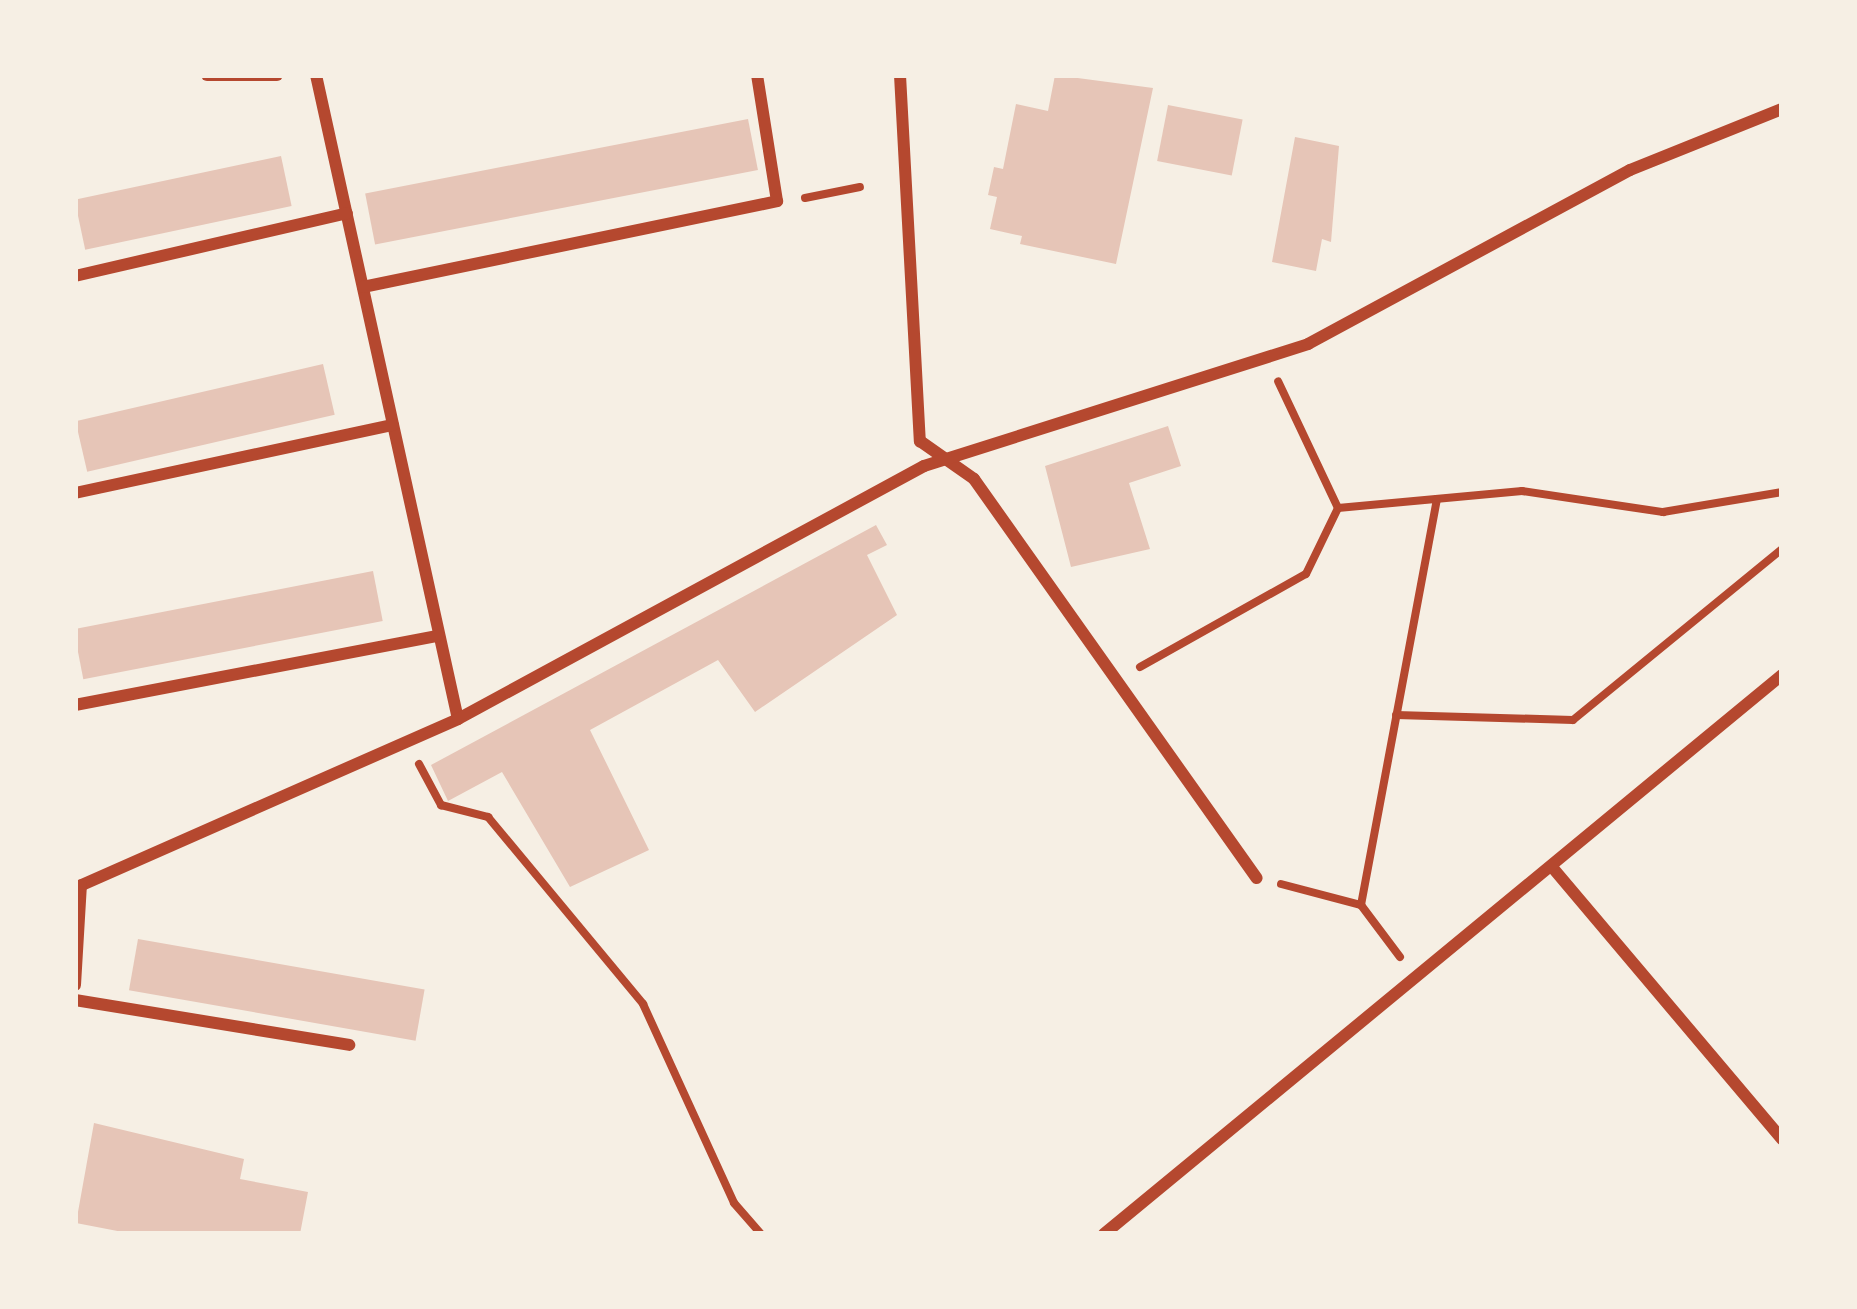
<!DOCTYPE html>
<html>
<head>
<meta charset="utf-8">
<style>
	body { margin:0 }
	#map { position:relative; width:1857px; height:1309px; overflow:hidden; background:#f6efe4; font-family:"Archivo Narrow",sans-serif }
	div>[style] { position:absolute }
	.building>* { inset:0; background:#e6c5b7; transform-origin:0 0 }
	.path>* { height:8px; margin:-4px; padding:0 4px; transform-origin:4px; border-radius:4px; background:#b5482f }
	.minor>* { height:12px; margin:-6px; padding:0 6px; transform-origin:6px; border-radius:6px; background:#b5482f }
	span { translate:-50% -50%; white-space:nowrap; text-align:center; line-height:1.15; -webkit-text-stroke:9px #f6efe4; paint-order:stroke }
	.frame { position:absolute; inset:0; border:78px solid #f6efe4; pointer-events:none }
</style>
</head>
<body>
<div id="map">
	<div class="building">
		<div style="clip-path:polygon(1055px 75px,1153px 88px,1116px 264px,1020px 244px,1022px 236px,990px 229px,997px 197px,988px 195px,994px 167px,1003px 169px,1016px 104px,1048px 111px)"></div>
		<div style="left:1168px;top:105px;width:76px;height:57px;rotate:11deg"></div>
		<div style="left:748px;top:119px;width:52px;height:390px;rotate:79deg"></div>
		<div style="clip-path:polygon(1295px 137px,1339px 146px,1331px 242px,1322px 239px,1316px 271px,1272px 262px)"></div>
		<div style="left:281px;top:156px;width:51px;height:211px;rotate:78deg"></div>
		<div style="left:323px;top:364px;width:52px;height:254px;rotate:77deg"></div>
		<div style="clip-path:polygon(1168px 426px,1181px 466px,1129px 483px,1150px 549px,1071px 567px,1045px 466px)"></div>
		<div style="clip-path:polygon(876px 525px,887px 545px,867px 555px,897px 615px,755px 712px,718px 660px,590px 730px,649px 850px,570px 887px,502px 772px,448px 801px,431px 765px)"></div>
		<div style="left:373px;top:571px;width:51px;height:305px;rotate:79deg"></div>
		<div style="left:138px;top:939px;width:291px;height:52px;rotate:10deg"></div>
		<div style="clip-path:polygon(94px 1123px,244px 1159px,240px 1179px,308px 1192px,300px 1234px,133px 1234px,76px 1223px)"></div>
	</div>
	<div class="path">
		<div style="left:805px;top:198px;width:56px;rotate:-11.3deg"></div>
		<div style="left:1338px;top:508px;width:185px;rotate:-5.3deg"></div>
		<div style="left:1522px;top:491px;width:143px;rotate:8.5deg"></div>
		<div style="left:1663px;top:512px;width:121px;rotate:-9.5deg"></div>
		<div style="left:1140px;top:667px;width:190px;rotate:-29.3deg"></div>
		<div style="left:1306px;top:574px;width:73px;rotate:-64.1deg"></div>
		<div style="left:1338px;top:508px;width:140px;rotate:-115.3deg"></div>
		<div style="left:1396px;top:715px;width:177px;rotate:1.6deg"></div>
		<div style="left:1573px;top:720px;width:270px;rotate:-39.3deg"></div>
		<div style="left:419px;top:764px;width:47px;rotate:61.8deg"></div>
		<div style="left:441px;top:805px;width:49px;rotate:14.3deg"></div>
		<div style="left:488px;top:817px;width:243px;rotate:50.3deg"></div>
		<div style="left:643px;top:1004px;width:219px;rotate:65.4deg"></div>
		<div style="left:734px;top:1203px;width:41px;rotate:48.9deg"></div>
		<div style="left:1281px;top:884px;width:83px;rotate:14.7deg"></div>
		<div style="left:1400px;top:957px;width:65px;rotate:-126.9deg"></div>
		<div style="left:1361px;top:905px;width:413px;rotate:-79.4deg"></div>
	</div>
	<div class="minor">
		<div style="left:207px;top:75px;width:70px"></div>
		<div style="left:316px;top:75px;width:659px;rotate:77.57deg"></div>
		<div style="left:900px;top:75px;width:367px;rotate:86.9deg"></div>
		<div style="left:920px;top:441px;width:66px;rotate:35.1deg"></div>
		<div style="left:974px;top:479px;width:489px;rotate:54.7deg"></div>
		<div style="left:75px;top:276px;width:279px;rotate:-13deg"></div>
		<div style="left:363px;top:287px;width:423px;rotate:-11.7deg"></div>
		<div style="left:777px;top:201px;width:128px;rotate:-99deg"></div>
		<div style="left:75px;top:493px;width:325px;rotate:-12.1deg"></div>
		<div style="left:75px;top:705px;width:369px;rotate:-10.8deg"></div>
		<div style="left:1552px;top:867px;width:356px;rotate:49.8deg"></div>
		<div style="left:75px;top:888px;width:419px;rotate:-23.8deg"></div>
		<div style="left:458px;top:719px;width:530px;rotate:-28.5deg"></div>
		<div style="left:924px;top:466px;width:403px;rotate:-17.6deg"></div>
		<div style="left:1308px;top:344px;width:366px;rotate:-28.4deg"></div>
		<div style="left:1630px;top:170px;width:164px;rotate:-21.9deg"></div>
		<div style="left:75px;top:985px;width:100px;rotate:-86.6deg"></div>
		<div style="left:75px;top:1000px;width:278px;rotate:9.3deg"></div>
		<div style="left:1104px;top:1234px;width:879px;rotate:-39.51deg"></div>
	</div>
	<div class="frame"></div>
</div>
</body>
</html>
